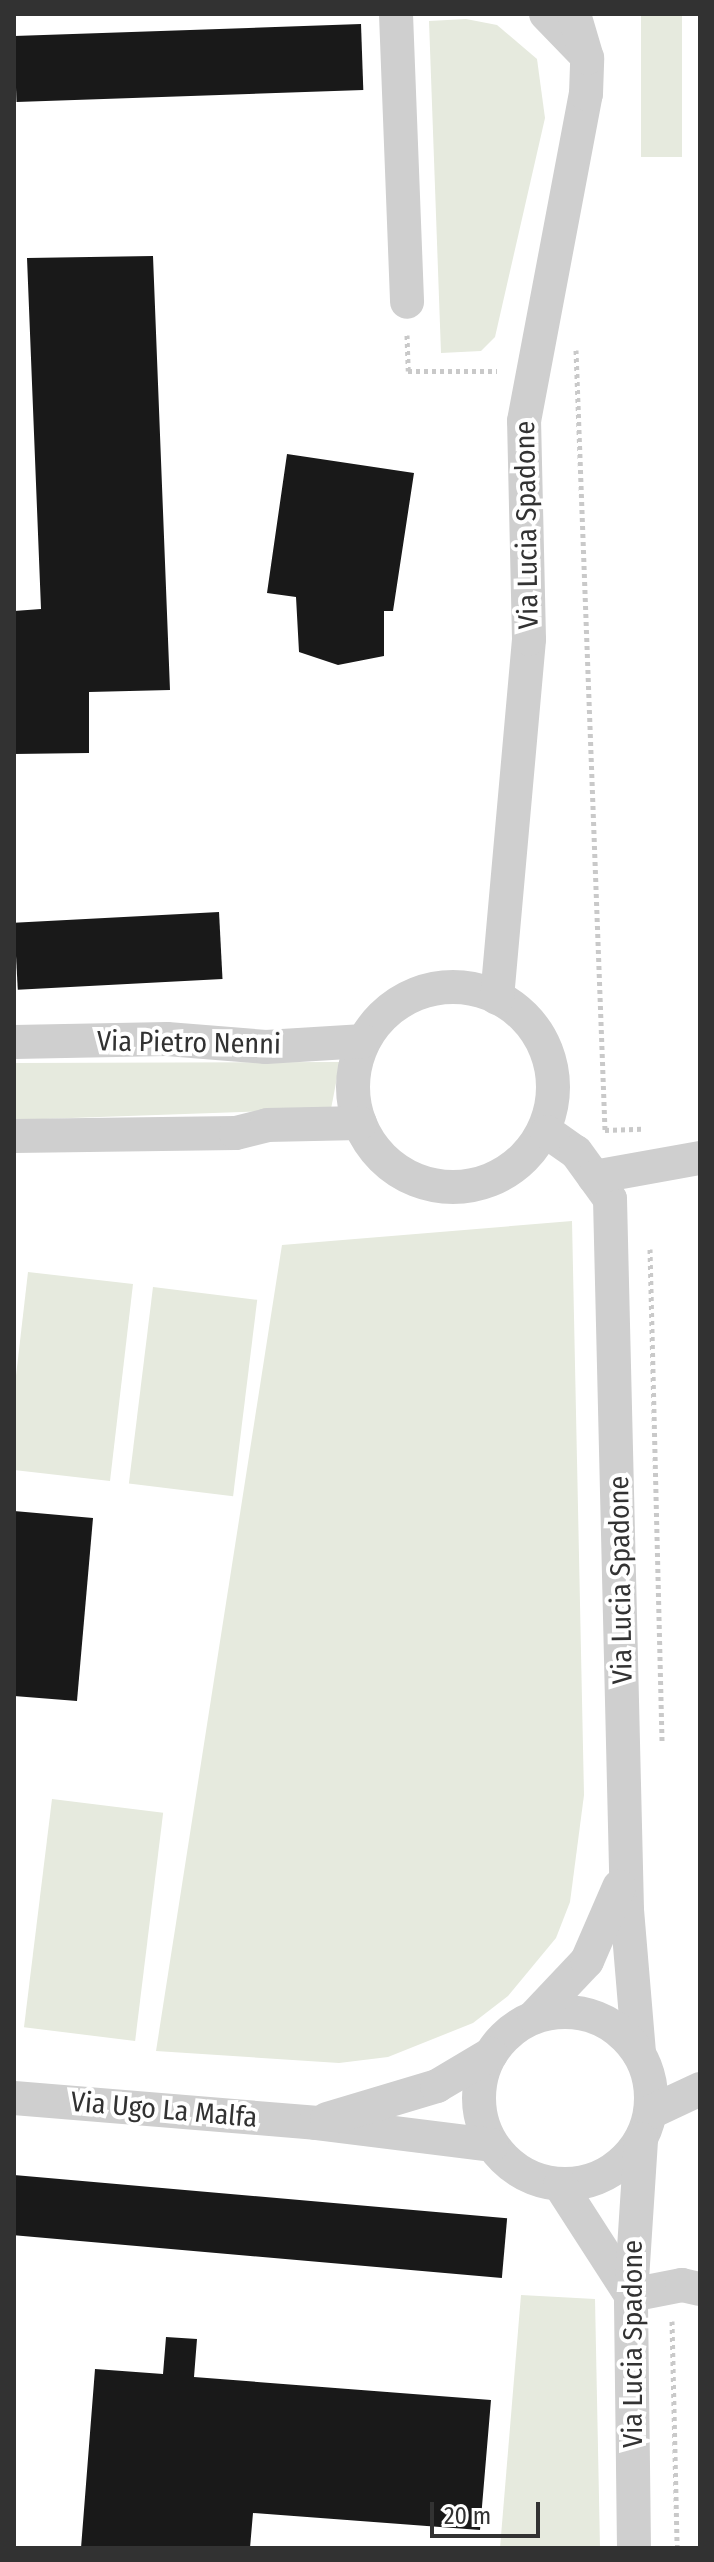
<!DOCTYPE html>
<html>
<head>
<meta charset="utf-8">
<style>
	body { margin:0 }
	#map { position:relative; width:714px; height:2562px; overflow:hidden; background:#fff; font-family:"Fira Sans Condensed",sans-serif }
	div>[style] { position:absolute }
	.green>* { inset:0; background:#e6eade; transform-origin:0 0 }
	.building>* { inset:0; background:#191919; transform-origin:0 0 }
	.path>* { height:5px; margin-top:-2.5px; transform-origin:0; background:repeating-linear-gradient(90deg,#c9c9c9 0 4px,transparent 0 8px) }
	.minor>* { height:34px; margin:-17px; padding:0 17px; transform-origin:17px; border-radius:17px; background:#cfcfcf }
	.minor>.ring { margin:-17px; padding:0; box-sizing:content-box; background:none; border:34px solid #cfcfcf; border-radius:50% }
	span { translate:-50% -50%; white-space:nowrap; text-align:center; line-height:1.15; -webkit-text-stroke:8px #fff; paint-order:stroke }
	.street-label { font-size:28px; color:#323232 }
	.frame { position:absolute; inset:0; border:16px solid #323232; pointer-events:none }
	.scale { position:absolute; left:430px; top:2502px; width:110px; height:36px; box-sizing:border-box; border:4px solid #323232; border-top:0; padding-left:10px; font-size:24px; line-height:28px; white-space:nowrap; color:#323232; -webkit-text-stroke:6px #fff; paint-order:stroke }
</style>
</head>
<body>
<div id="map">
	<div class="green">
		<div style="left:641px;top:14px;width:41px;height:143px"></div>
		<div style="clip-path:polygon(466px 19px,497px 25px,537px 59px,545px 118px,495px 337px,481px 351px,441px 353px,429px 21px)"></div>
		<div style="clip-path:polygon(340px 1062px,331px 1109px,14px 1120px,14px 1063px)"></div>
		<div style="clip-path:polygon(572px 1221px,584px 1795px,570px 1902px,556px 1938px,508px 1996px,473px 2023px,388px 2057px,339px 2063px,156px 2051px,282px 1245px)"></div>
		<div style="clip-path:polygon(28px 1272px,133px 1284px,110px 1481px,14px 1470px,14px 1393px)"></div>
		<div style="left:153px;top:1287px;width:105px;height:198px;rotate:7deg"></div>
		<div style="left:52px;top:1799px;width:112px;height:230px;rotate:7deg"></div>
		<div style="clip-path:polygon(521px 2295px,595px 2299px,600px 2548px,500px 2548px)"></div>
	</div>
	<div class="building">
		<div style="left:361px;top:24px;width:66px;height:347px;rotate:88deg"></div>
		<div style="clip-path:polygon(153px 256px,170px 690px,89px 692px,89px 753px,14px 754px,14px 611px,41px 609px,27px 258px)"></div>
		<div style="clip-path:polygon(287px 454px,414px 473px,393px 611px,384px 611px,384px 656px,338px 665px,299px 652px,296px 597px,267px 593px)"></div>
		<div style="left:219px;top:912px;width:67px;height:205px;rotate:87deg"></div>
		<div style="clip-path:polygon(14px 1511px,93px 1518px,77px 1701px,14px 1696px)"></div>
		<div style="left:14px;top:2175px;width:495px;height:60px;rotate:5deg"></div>
		<div style="clip-path:polygon(166px 2337px,197px 2339px,194px 2377px,491px 2400px,480px 2530px,253px 2513px,250px 2548px,81px 2548px,95px 2369px,163px 2374px)"></div>
	</div>
	<div class="path">
		<div style="left:407px;top:335px;width:36px;rotate:88deg"></div>
		<div style="left:408px;top:371px;width:89px"></div>
		<div style="left:576px;top:350px;width:781px;rotate:87.87deg"></div>
		<div style="left:605px;top:1130px;width:37px;rotate:-2deg"></div>
		<div style="left:650px;top:1249px;width:494px;rotate:88.6deg"></div>
		<div style="left:672px;top:2321px;width:227px;rotate:88.7deg"></div>
	</div>
	<div class="minor">
		<div style="left:396px;top:14px;width:288px;rotate:87.8deg"></div>
		<div style="left:546px;top:14px;width:52px;rotate:45.8deg"></div>
		<div class="ring" style="left:353px;top:987px;width:166px;height:166px"></div>
		<div style="left:497px;top:998px;width:360px;rotate:-84.9deg"></div>
		<div style="left:529px;top:639px;width:218px;rotate:-91.3deg"></div>
		<div style="left:524px;top:421px;width:333px;rotate:-79.3deg"></div>
		<div style="left:586px;top:94px;width:36px;rotate:-88deg"></div>
		<div style="left:587px;top:58px;width:46px;rotate:-106.5deg"></div>
		<div style="left:14px;top:1042px;width:153px;rotate:-1.1deg"></div>
		<div style="left:167px;top:1039px;width:99px;rotate:4.6deg"></div>
		<div style="left:266px;top:1047px;width:98px;rotate:-3.5deg"></div>
		<div style="left:547px;top:1132px;width:35px;rotate:35deg"></div>
		<div style="left:576px;top:1152px;width:58px;rotate:54.1deg"></div>
		<div style="left:610px;top:1199px;width:711px;rotate:88.63deg"></div>
		<div style="left:627px;top:1910px;width:144px;rotate:85.2deg"></div>
		<div style="left:14px;top:1136px;width:222px;rotate:-0.8deg"></div>
		<div style="left:236px;top:1133px;width:32px;rotate:-14deg"></div>
		<div style="left:267px;top:1125px;width:93px;rotate:-1.2deg"></div>
		<div style="left:594px;top:1177px;width:108px;rotate:-10.2deg"></div>
		<div class="ring" style="left:479px;top:2012px;width:138px;height:138px"></div>
		<div style="left:534px;top:2017px;width:77px;rotate:-46.6deg"></div>
		<div style="left:587px;top:1961px;width:81px;rotate:-66.6deg"></div>
		<div style="left:14px;top:2098px;width:302px;rotate:4.7deg"></div>
		<div style="left:315px;top:2123px;width:178px;rotate:7.1deg"></div>
		<div style="left:651px;top:2112px;width:54px;rotate:-25.1deg"></div>
		<div style="left:327px;top:2119px;width:115px;rotate:-16.7deg"></div>
		<div style="left:437px;top:2086px;width:63px;rotate:-30.7deg"></div>
		<div style="left:560px;top:2185px;width:131px;rotate:57.2deg"></div>
		<div style="left:631px;top:2295px;width:52px;rotate:-11.1deg"></div>
		<div style="left:682px;top:2285px;width:18px;rotate:13deg"></div>
		<div style="left:634px;top:2548px;width:253px;rotate:-90.7deg"></div>
		<div style="left:631px;top:2295px;width:156px;rotate:-86.3deg"></div>
	</div>
	<div class="street-label">
		<span style="left:527px;top:525px;rotate:-91deg">Via Lucia Spadone</span>
		<span style="left:189px;top:1043px;rotate:1deg">Via Pietro Nenni</span>
		<span style="left:621px;top:1580px;rotate:-91deg">Via Lucia Spadone</span>
		<span style="left:164px;top:2110px;rotate:5deg">Via Ugo La Malfa</span>
		<span style="left:633px;top:2344px;rotate:-90deg">Via Lucia Spadone</span>
	</div>
	<div class="frame"></div>
	<div class="scale">20 m</div>
</div>
</body>
</html>
